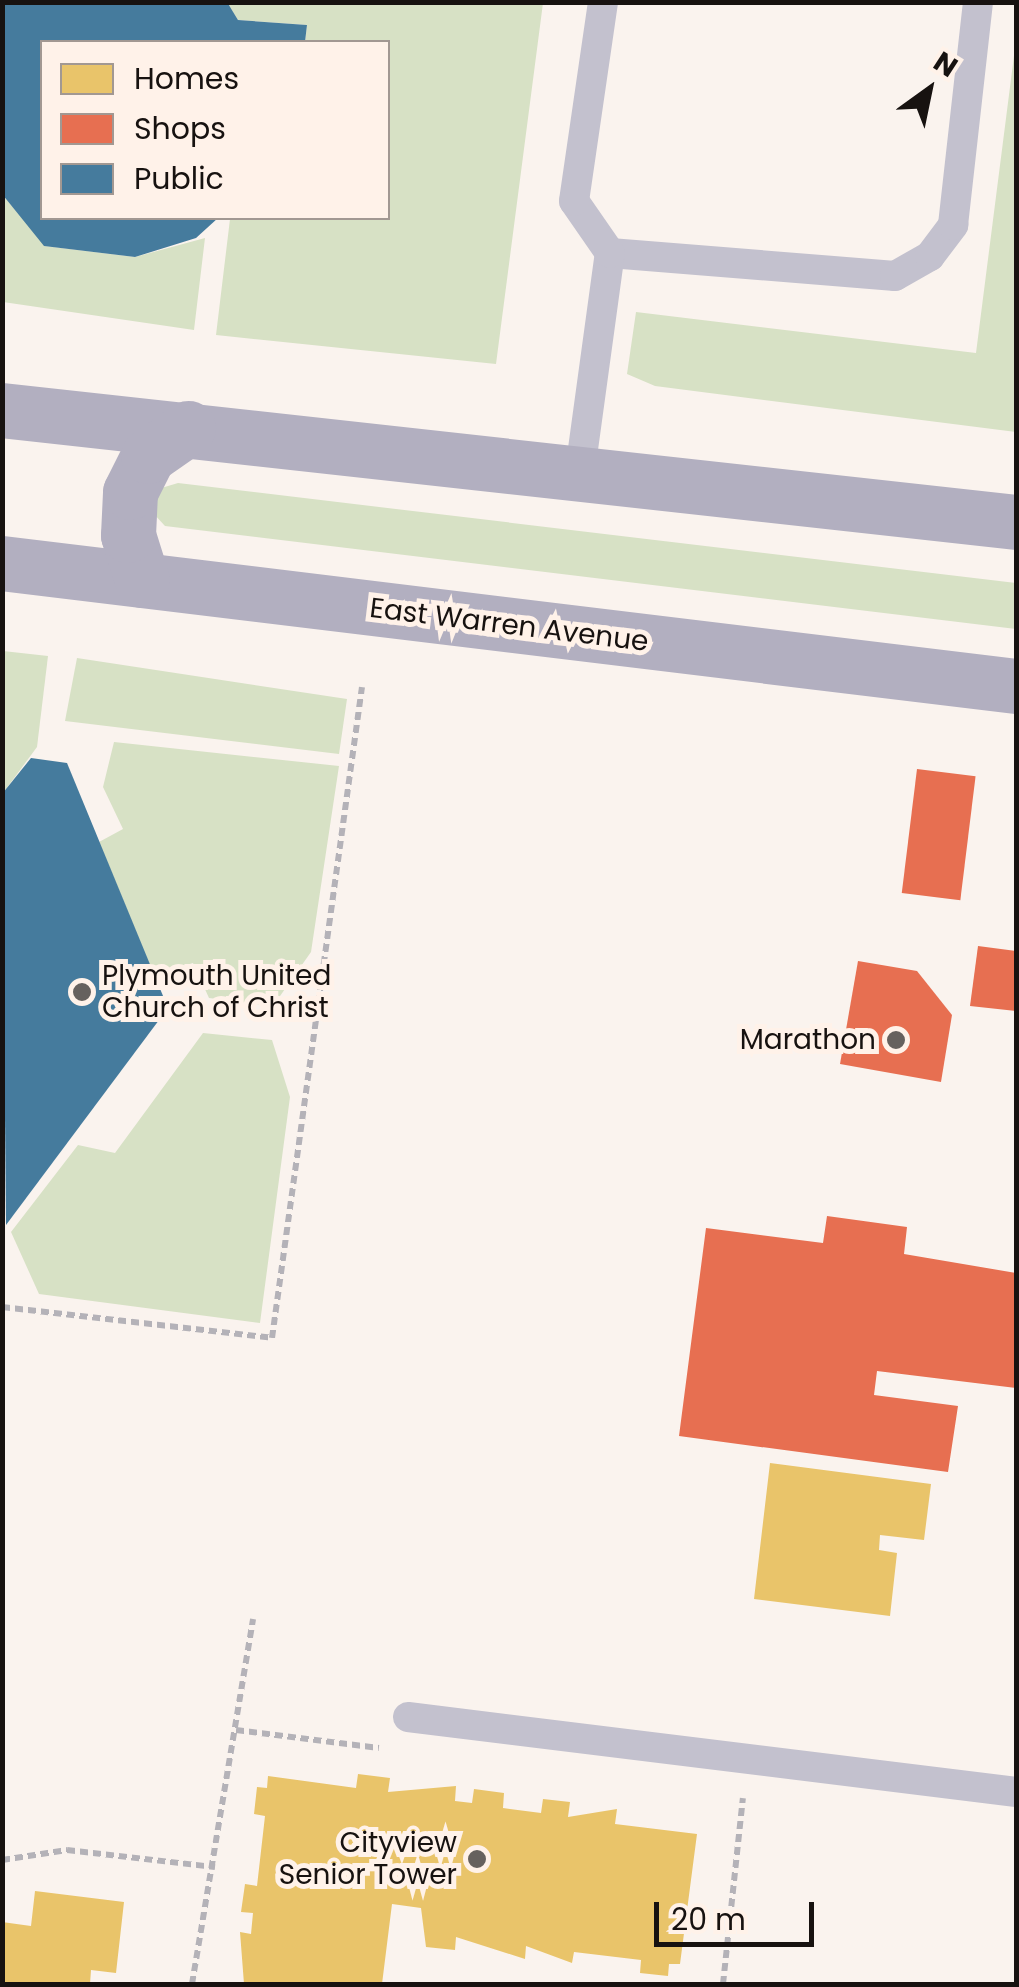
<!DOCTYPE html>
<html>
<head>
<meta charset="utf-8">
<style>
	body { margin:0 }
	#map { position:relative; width:1019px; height:1987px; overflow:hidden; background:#faf3ee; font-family:Poppins,sans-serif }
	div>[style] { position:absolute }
	.green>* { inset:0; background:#d7e1c5 }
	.homes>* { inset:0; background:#e9c46a }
	.shops>* { inset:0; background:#e76f51; transform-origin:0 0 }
	.public>* { inset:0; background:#457b9d }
	.path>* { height:6px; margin-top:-3px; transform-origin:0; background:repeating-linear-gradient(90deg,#b4b2b8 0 8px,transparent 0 13px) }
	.service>* { height:30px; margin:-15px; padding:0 15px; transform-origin:15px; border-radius:15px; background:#c3c1ce }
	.primary>* { height:55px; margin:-27.5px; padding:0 27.5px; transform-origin:27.5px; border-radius:27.5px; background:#b2afc0 }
	.dots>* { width:28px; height:28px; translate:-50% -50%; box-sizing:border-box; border:5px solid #fff2e9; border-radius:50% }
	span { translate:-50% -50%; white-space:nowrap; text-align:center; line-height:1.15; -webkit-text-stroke:10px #fff2e9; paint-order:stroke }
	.street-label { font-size:28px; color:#171210 }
	.poi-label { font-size:28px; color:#171210 }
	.left { translate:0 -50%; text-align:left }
	.right { translate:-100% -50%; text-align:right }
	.frame { position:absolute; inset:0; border:5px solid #171210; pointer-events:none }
	.legend { position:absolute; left:40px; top:40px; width:350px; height:180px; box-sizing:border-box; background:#fff2e9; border:2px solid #a29892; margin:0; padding:12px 18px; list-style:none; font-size:30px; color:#171210 }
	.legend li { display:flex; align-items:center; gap:20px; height:50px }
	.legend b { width:50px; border:2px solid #a29892 }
	.north { position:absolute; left:879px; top:40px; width:100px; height:100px; -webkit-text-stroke:8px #fff2e9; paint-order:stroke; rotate:33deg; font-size:28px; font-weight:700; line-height:40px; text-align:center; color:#171210 }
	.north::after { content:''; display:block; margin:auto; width:35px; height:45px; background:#171210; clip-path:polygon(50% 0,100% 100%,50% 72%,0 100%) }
	.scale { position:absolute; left:654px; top:1902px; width:160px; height:45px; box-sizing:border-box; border:5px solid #171210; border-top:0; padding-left:12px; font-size:30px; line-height:35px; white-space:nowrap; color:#171210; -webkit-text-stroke:8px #fff2e9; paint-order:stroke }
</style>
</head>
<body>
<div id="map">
	<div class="green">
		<div style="clip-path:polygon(227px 3px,543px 3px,496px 364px,216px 335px,230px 219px,388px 218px,388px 42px,305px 42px,307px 25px,238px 20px)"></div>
		<div style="clip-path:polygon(1016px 40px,1016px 432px,655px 386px,627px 374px,636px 312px,976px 353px)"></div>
		<div style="clip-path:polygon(2px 194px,45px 246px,135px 257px,205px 238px,194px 330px,3px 302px)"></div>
		<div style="clip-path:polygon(178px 483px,1016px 583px,1016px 629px,165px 526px,153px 513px,158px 489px)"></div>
		<div style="clip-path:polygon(3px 651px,48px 656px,37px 747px,3px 793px)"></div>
		<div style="clip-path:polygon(77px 658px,347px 699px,339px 754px,65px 721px)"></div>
		<div style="clip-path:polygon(114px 742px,339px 766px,311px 952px,273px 1006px,209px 998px,193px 963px,154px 975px,99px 842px,123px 829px,103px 787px)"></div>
		<div style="clip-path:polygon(203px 1033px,272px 1040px,290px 1097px,260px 1323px,39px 1294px,11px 1232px,78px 1145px,115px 1153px)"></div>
	</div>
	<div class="homes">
		<div style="clip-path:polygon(770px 1463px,931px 1484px,924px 1540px,880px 1535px,879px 1550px,897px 1553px,890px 1616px,754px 1599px)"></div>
		<div style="clip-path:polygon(358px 1774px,390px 1778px,388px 1792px,456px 1786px,455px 1801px,472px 1803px,474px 1789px,504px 1793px,503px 1808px,541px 1813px,543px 1799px,570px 1802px,568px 1817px,617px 1809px,615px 1824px,697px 1834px,680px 1964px,669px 1964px,668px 1976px,640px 1973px,641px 1960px,574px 1952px,572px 1963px,526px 1946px,525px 1959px,456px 1937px,455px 1950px,426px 1947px,421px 1908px,392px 1904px,382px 1984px,244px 1984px,240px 1932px,251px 1934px,253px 1913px,241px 1912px,245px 1884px,257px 1886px,265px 1816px,254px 1814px,257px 1787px,267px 1788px,268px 1776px,356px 1788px)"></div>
		<div style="clip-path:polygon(35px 1891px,124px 1902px,116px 1973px,91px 1970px,90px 1984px,2px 1984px,2px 1922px,31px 1926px)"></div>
	</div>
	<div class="shops">
		<div style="left:917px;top:769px;width:59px;height:125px;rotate:7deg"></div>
		<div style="clip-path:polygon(978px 946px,1016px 951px,1016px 1011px,970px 1006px)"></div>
		<div style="clip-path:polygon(858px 961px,917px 971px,952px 1015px,941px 1082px,840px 1064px)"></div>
		<div style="clip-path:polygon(827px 1216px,907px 1227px,904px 1254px,1016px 1273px,1016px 1388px,877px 1371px,874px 1395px,958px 1406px,948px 1472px,679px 1436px,706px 1228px,823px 1243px)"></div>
	</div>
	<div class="public">
		<div style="clip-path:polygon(2px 2px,227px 2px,238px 20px,307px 25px,305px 42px,42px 42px,42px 218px,218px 218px,196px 238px,135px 257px,44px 246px,2px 194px)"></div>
		<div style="clip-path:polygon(31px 758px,67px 763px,168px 1008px,6px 1225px,2px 794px)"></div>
	</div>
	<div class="path">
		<div style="left:2px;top:1307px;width:272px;rotate:6.5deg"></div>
		<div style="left:272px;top:1338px;width:657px;rotate:-82.13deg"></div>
		<div style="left:236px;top:1730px;width:144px;rotate:7.2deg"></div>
		<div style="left:2px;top:1860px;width:66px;rotate:-8.7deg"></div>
		<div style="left:67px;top:1850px;width:149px;rotate:6.6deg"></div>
		<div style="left:192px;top:1984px;width:370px;rotate:-80.5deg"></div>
		<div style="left:723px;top:1984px;width:187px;rotate:-83.9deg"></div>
	</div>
	<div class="service">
		<div style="left:610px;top:253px;width:286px;rotate:4.6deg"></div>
		<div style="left:895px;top:276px;width:40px;rotate:-29.7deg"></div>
		<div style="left:930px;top:256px;width:39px;rotate:-53deg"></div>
		<div style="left:953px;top:225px;width:224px;rotate:-83.6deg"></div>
		<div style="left:580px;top:471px;width:220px;rotate:-82.2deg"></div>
		<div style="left:610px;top:253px;width:63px;rotate:-124.7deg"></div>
		<div style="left:574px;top:201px;width:201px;rotate:-81.7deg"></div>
		<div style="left:408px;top:1717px;width:613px;rotate:7.03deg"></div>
	</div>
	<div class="primary">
		<div style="left:2px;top:410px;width:1020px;rotate:6.3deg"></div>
		<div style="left:2px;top:563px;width:1021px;rotate:6.92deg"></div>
		<div style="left:142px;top:580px;width:47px;rotate:-107.3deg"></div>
		<div style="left:128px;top:535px;width:43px;rotate:-87.3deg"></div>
		<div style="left:130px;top:492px;width:40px;rotate:-63.4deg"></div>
		<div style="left:148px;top:456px;width:49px;rotate:-35deg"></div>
	</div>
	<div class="dots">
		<div style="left:82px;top:992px;background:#66615e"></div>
		<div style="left:896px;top:1040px;background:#66615e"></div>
		<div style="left:477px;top:1859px;background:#66615e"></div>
	</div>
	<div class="street-label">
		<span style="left:509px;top:625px;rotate:7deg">East Warren Avenue</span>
	</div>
	<div class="poi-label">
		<span class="left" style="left:102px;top:992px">Plymouth United<br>Church of Christ</span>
		<span class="right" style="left:876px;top:1040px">Marathon</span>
		<span class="right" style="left:457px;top:1859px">Cityview<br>Senior Tower</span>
	</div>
	<div class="frame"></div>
	<ul class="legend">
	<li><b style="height:28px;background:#e9c46a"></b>Homes</li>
	<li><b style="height:28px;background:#e76f51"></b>Shops</li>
	<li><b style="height:28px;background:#457b9d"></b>Public</li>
	</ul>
	<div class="north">N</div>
	<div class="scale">20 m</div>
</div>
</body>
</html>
